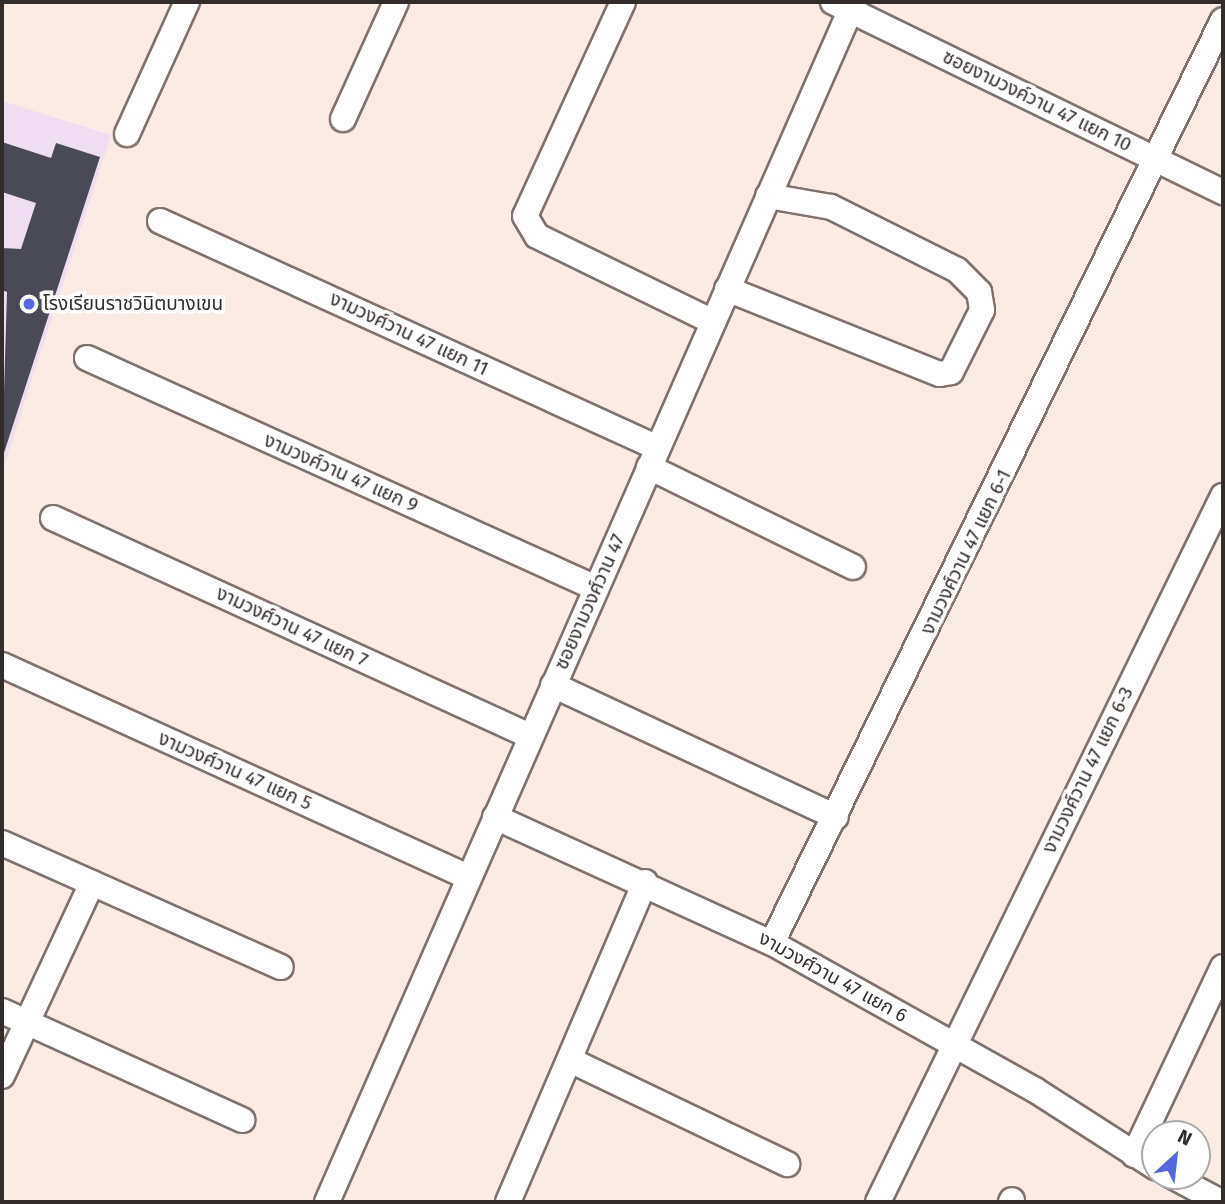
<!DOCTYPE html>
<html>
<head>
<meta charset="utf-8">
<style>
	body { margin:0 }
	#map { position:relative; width:1225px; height:1204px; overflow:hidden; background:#faebe5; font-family:"Fira Sans","Noto Sans Thai",sans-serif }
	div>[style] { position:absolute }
	.education>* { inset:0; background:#efdef1 }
	.building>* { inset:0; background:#494a55 }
	.roads { filter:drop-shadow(2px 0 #7f726d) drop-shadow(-2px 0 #7f726d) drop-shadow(0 2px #7f726d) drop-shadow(0 -2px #7f726d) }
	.minor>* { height:24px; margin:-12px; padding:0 12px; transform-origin:12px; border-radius:12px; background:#fff }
	.dots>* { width:19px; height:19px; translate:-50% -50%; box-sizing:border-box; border:4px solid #fff; border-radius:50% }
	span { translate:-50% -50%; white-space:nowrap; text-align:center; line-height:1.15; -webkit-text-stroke:7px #fff; paint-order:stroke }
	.street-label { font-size:19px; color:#322c2a }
	.poi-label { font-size:19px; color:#322c2a }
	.left { translate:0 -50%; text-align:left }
	.frame { position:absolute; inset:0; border:4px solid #322c2a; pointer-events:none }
	.north { position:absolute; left:1141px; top:1120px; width:70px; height:70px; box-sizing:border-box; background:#fff; border:2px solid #adabaa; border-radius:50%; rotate:27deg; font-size:19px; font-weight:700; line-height:28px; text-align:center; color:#322c2a }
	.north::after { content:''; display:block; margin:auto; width:24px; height:32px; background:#5567de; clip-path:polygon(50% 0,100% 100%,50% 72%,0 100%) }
</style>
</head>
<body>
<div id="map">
	<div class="education">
		<div style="clip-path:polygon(2px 101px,111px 135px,2px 472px)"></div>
	</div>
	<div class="building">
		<div style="clip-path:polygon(2px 142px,51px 158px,56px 143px,100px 157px,2px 459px,7px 292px,2px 290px,2px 248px,21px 249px,36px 203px,2px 192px)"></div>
	</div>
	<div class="roads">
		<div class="minor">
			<div style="left:623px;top:2px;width:235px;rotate:114.6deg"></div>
			<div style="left:525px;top:216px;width:23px;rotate:59deg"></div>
			<div style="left:537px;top:236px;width:196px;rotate:26deg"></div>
			<div style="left:833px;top:2px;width:434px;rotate:26deg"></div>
			<div style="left:343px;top:119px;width:128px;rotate:-65.6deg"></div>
			<div style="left:127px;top:134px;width:145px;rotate:-65.6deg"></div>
			<div style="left:160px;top:221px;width:547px;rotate:24.5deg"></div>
			<div style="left:727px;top:289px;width:229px;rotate:21.8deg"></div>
			<div style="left:940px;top:374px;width:11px;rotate:-10deg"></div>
			<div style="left:951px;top:372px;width:69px;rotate:-63.4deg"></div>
			<div style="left:982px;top:310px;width:18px;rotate:-99deg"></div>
			<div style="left:979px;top:292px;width:31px;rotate:-135deg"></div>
			<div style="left:957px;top:270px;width:141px;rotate:-153.4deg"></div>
			<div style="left:831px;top:207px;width:64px;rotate:-170.1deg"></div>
			<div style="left:87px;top:358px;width:559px;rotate:24.32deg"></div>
			<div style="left:649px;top:467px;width:227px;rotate:26.1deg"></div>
			<div style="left:53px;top:518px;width:524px;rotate:24.56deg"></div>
			<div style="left:2px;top:665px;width:512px;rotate:24.46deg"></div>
			<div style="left:553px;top:685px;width:312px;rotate:25deg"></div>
			<div style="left:495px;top:817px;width:304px;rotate:24.5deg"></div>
			<div style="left:772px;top:943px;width:301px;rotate:29.2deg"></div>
			<div style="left:1035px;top:1090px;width:143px;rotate:32.7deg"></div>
			<div style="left:2px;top:843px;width:305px;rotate:24deg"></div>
			<div style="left:772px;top:943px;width:1027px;rotate:-63.96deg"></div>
			<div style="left:2px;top:1011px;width:264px;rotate:24.4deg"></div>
			<div style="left:570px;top:1060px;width:241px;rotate:25.6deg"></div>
			<div style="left:2px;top:1076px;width:213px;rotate:-65deg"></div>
			<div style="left:1134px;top:1155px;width:208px;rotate:-64.7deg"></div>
			<div style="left:1172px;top:1176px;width:55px;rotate:28deg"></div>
			<div style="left:327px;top:1202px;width:1311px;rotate:-66.29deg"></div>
			<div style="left:508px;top:1202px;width:348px;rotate:-66.8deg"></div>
			<div style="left:878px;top:1202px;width:786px;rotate:-63.96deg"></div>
			<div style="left:1011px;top:1202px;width:2px;rotate:-63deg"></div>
		</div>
	</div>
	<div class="dots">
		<div style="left:29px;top:304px;background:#5567de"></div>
	</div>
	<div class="street-label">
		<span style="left:1037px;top:101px;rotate:26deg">ซอยงามวงค์วาน 47 แยก 10</span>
		<span style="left:409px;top:334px;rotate:25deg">งามวงศ์วาน 47 แยก 11</span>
		<span style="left:341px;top:473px;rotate:24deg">งามวงศ์วาน 47 แยก 9</span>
		<span style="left:966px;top:552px;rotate:-64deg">งามวงศ์วาน 47 แยก 6-1</span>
		<span style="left:590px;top:602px;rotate:-66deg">ซอยงามวงศ์วาน 47</span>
		<span style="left:292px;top:627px;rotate:25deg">งามวงศ์วาน 47 แยก 7</span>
		<span style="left:1088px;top:770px;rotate:-64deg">งามวงศ์วาน 47 แยก 6-3</span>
		<span style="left:235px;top:771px;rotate:24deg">งามวงศ์วาน 47 แยก 5</span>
		<span style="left:833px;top:977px;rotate:29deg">งามวงศ์วาน 47 แยก 6</span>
	</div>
	<div class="poi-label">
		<span class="left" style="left:43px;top:304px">โรงเรียนราชวินิตบางเขน</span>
	</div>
	<div class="frame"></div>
	<div class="north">N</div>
</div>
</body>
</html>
